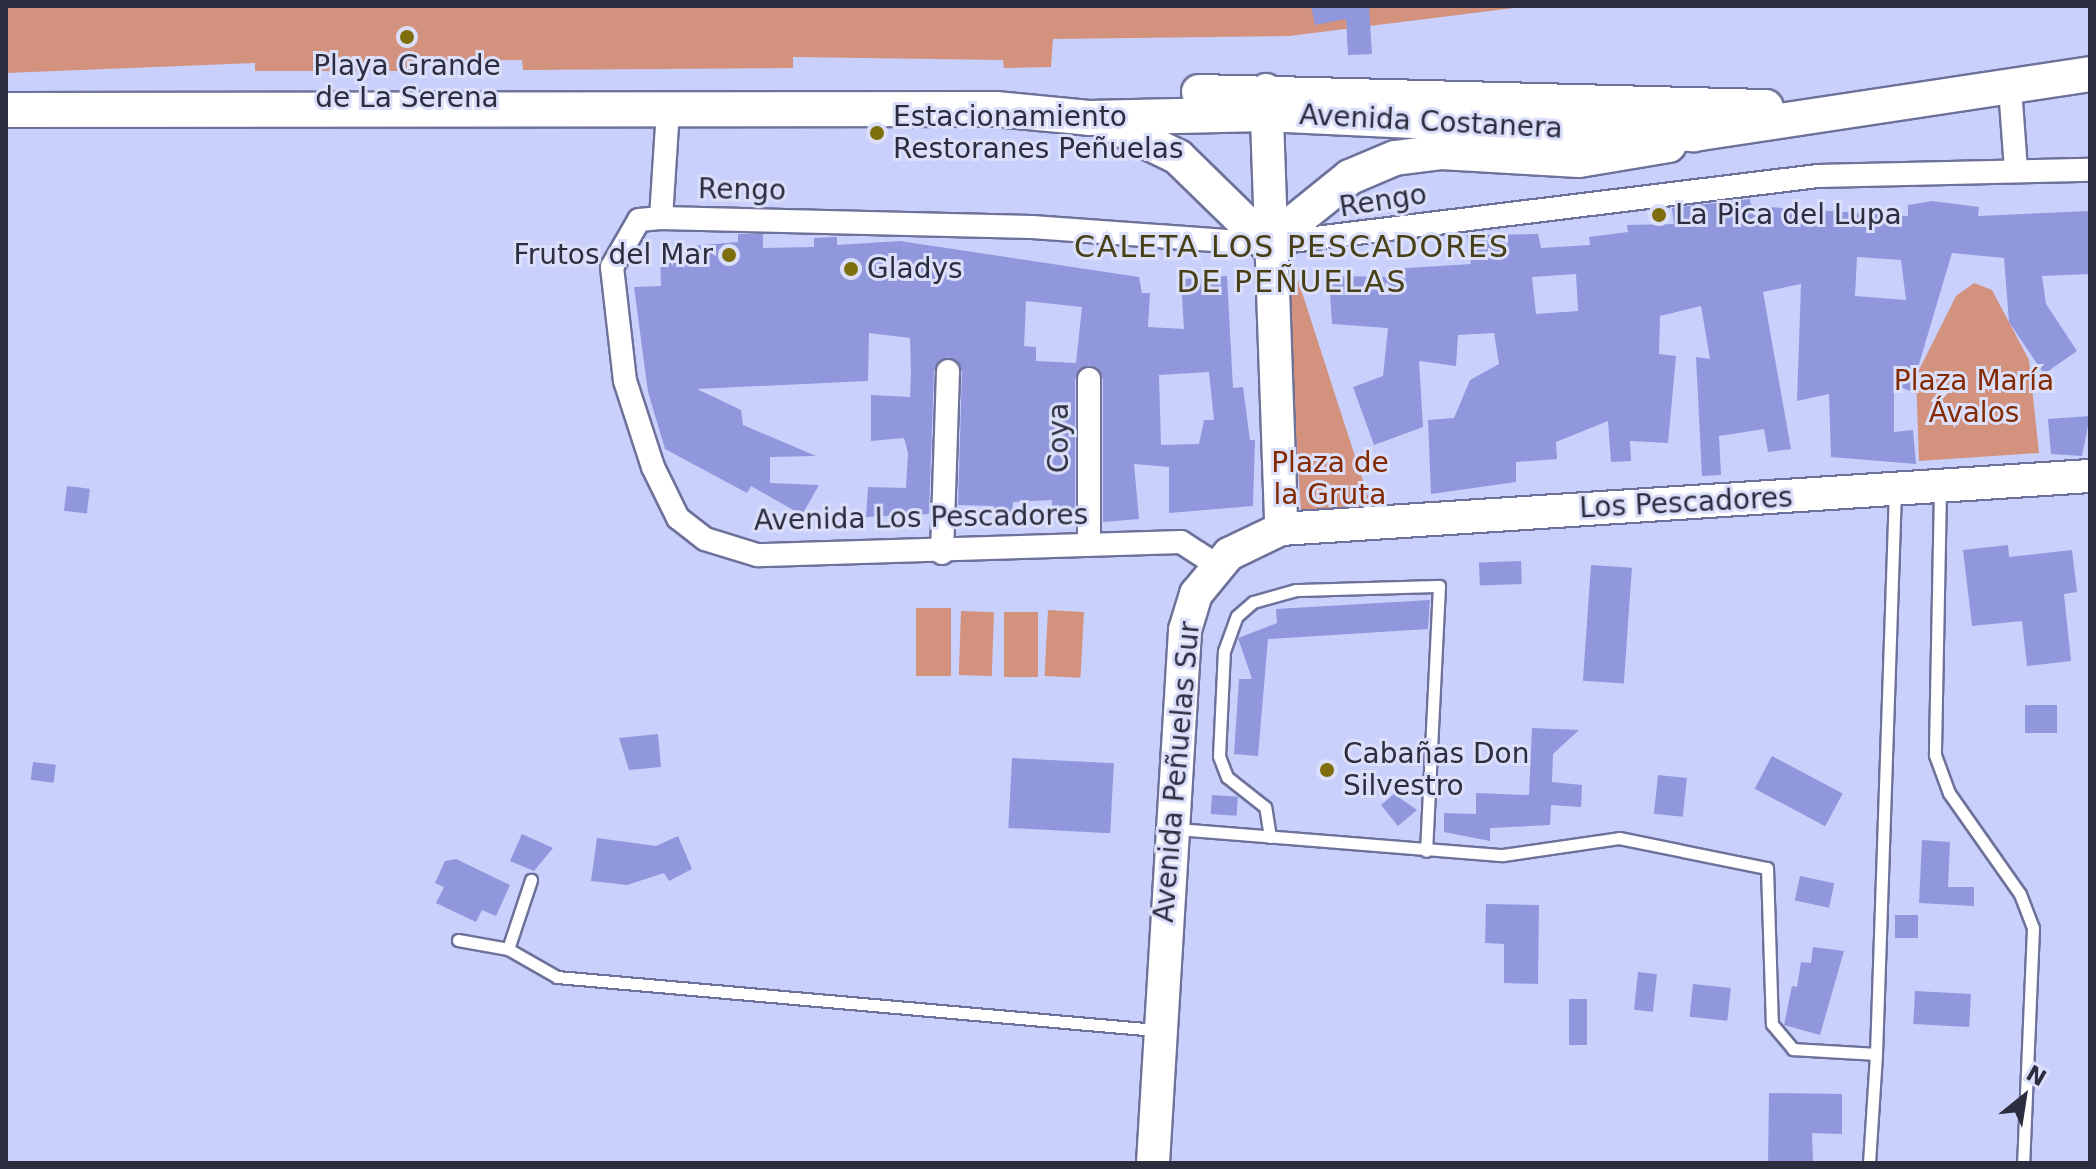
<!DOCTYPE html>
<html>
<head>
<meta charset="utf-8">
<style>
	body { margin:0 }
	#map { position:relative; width:2096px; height:1169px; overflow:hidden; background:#cad0fc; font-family:"DejaVu Sans",sans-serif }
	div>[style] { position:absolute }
	.green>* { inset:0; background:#d2927d; transform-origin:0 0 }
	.building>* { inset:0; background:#9097dc; transform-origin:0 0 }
	.roads { filter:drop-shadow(2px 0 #6e729a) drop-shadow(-2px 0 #6e729a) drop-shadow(0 2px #6e729a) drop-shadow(0 -2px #6e729a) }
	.lane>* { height:11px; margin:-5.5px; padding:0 5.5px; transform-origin:5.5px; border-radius:5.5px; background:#fff }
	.street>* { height:22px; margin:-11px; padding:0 11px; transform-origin:11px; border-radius:11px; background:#fff }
	.secondary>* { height:32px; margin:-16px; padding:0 16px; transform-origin:16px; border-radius:16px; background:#fff }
	.primary>* { height:34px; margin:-17px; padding:0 17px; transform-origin:17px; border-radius:17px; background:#fff }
	.dots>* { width:22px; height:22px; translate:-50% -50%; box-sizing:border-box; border:4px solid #dbdffa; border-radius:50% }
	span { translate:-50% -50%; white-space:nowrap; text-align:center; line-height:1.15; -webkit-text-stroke:6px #dbdffa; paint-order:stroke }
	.poi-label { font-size:28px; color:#2c2e3f }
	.left { translate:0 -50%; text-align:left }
	.right { translate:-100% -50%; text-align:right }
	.street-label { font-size:28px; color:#2c2e3f }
	.park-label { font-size:28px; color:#842a03 }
	.neighbourhood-label { font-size:30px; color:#473f16; letter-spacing:2px }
	.frame { position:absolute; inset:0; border:8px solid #2c2e3f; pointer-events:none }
	.north { position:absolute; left:1984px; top:1057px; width:80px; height:80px; -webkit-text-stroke:6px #dbdffa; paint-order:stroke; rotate:30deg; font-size:22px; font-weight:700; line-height:32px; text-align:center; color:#2c2e3f }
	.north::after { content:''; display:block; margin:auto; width:28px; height:36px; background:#2c2e3f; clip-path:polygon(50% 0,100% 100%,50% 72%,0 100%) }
</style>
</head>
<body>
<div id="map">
	<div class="green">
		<div style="clip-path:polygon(6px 6px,1530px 6px,1289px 36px,1053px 39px,1051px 67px,1004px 68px,1003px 60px,793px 57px,793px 68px,523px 70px,522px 60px,423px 61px,422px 71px,255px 71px,255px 63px,6px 73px)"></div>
		<div style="clip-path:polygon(1286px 277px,1298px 280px,1372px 509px,1301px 511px)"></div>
		<div style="clip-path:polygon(1974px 283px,1992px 290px,2029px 360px,2039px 453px,1919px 461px,1916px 376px,1956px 296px)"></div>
		<div style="left:951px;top:608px;width:68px;height:35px;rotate:90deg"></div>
		<div style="left:1048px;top:610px;width:36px;height:66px;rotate:3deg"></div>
		<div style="left:961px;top:611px;width:33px;height:64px;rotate:2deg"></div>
		<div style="left:1004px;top:612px;width:34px;height:65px"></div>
	</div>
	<div class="building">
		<div style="clip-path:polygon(1311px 6px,1369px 6px,1372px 54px,1348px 55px,1346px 19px,1315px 25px)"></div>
		<div style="clip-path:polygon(evenodd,1750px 199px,1751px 206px,1908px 216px,1908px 205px,1932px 201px,1979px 207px,1978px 216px,2090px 211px,2090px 274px,2042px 276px,2046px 304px,2077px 351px,2044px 374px,2009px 322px,2004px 258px,1952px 253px,1911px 391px,1894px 385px,1894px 432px,1913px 430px,1916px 464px,1831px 457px,1829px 394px,1797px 401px,1801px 284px,1763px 292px,1791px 449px,1768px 452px,1764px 429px,1719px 436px,1721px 475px,1702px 476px,1696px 357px,1710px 359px,1701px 306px,1660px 316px,1659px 354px,1676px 356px,1668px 443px,1630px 441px,1631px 461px,1611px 462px,1608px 421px,1556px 442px,1557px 459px,1516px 462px,1516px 482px,1431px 494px,1428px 420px,1454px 418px,1470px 380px,1499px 364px,1494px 333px,1458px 335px,1456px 366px,1419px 361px,1423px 427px,1374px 445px,1353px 387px,1383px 376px,1388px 328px,1332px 324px,1329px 276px,1392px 277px,1392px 269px,1471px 264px,1467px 235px,1538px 234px,1541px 248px,1590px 245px,1589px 237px,1628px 232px,1627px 225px,1674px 224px,1672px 208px,1750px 199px,1857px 257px,1901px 260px,1906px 300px,1855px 296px,1857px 257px,1750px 199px,1576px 274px,1578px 311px,1536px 314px,1532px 277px,1576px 274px)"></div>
		<div style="clip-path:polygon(evenodd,738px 234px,763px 234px,763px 248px,814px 247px,814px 238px,837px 237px,837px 245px,900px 241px,1139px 277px,1142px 293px,1150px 293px,1148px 327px,1184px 329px,1181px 279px,1227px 276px,1233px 388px,1243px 387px,1250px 440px,1255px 440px,1253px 506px,1169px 513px,1169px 467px,1134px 464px,1139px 519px,1103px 522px,1103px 379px,1090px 365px,1075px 379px,1075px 512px,1052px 513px,1052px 500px,1013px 502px,1012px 517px,993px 516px,994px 506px,958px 505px,962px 371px,948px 357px,934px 371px,929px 514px,866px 517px,868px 487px,906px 488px,908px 453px,904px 438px,871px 441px,871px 395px,910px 397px,911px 373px,910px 338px,869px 333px,868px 381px,697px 389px,741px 410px,743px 425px,816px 456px,770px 457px,770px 483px,819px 485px,802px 515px,751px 486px,747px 493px,665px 449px,648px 392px,634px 287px,661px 286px,660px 256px,693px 255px,692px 246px,738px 242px,738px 234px,1026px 301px,1082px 307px,1076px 363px,1036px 361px,1036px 347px,1024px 346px,1026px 301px,738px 234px,1209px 372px,1214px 420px,1204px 420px,1199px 444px,1161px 445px,1159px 375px,1209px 372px)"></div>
		<div style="clip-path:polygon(2090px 416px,2082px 456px,2051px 454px,2048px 419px)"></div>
		<div style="left:67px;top:486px;width:23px;height:25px;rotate:7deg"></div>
		<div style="clip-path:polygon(2008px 545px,2009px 557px,2072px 550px,2077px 592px,2064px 594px,2071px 661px,2027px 666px,2022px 621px,1972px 626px,1963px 550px)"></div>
		<div style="left:1521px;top:561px;width:23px;height:42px;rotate:88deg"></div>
		<div style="left:1591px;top:565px;width:41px;height:116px;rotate:4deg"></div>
		<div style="clip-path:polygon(1430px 600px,1428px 629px,1268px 639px,1258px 756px,1234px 754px,1239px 679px,1252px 679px,1238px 638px,1277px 623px,1276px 609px)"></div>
		<div style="left:2057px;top:705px;width:28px;height:32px;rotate:90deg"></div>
		<div style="clip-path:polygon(1532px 728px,1579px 730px,1553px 754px,1552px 782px,1582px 785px,1581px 807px,1551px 805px,1550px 825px,1490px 828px,1490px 841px,1444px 832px,1444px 813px,1476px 814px,1476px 793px,1529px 795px)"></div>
		<div style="clip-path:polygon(658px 734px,661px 767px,629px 770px,619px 738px)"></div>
		<div style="left:1772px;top:756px;width:80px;height:37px;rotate:28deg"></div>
		<div style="left:1012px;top:758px;width:102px;height:70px;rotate:3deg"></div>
		<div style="left:33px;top:762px;width:23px;height:18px;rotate:7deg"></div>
		<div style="left:1658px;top:775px;width:29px;height:39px;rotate:6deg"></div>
		<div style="clip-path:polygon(1394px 794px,1417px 810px,1398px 826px,1381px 805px)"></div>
		<div style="left:1212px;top:795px;width:26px;height:19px;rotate:4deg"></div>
		<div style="clip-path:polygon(522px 834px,553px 848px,534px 871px,510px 861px)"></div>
		<div style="clip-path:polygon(678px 836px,692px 869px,669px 881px,664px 873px,627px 885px,591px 881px,597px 838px,656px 846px)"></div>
		<div style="clip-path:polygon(1922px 840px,1950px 842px,1948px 887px,1974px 887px,1974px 906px,1919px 903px)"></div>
		<div style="clip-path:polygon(456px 859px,510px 885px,496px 916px,482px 910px,476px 922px,436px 903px,444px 887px,435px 883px,445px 861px)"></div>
		<div style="left:1800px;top:876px;width:35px;height:25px;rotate:12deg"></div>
		<div style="clip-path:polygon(1486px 904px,1539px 905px,1538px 984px,1504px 983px,1504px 944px,1485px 943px)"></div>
		<div style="left:1895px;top:915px;width:23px;height:23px"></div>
		<div style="clip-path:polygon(1813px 947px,1844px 951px,1820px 1035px,1784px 1025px,1792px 986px,1797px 987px,1801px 962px,1811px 963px)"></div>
		<div style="left:1638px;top:972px;width:19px;height:38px;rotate:6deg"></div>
		<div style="left:1693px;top:984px;width:38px;height:33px;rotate:6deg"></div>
		<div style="left:1915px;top:991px;width:56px;height:33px;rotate:3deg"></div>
		<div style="left:1569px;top:999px;width:18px;height:46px"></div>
		<div style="clip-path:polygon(1769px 1093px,1842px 1094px,1842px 1134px,1812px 1133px,1813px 1163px,1768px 1163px)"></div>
	</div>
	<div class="roads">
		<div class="lane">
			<div style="left:1940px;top:489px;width:266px;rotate:91.1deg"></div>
			<div style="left:1935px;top:755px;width:40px;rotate:69.8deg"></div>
			<div style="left:1949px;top:793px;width:123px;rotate:54.9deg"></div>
			<div style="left:2020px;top:894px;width:36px;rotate:69deg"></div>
			<div style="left:2033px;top:928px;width:235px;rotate:92.4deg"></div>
			<div style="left:1177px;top:829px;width:327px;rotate:4.6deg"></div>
			<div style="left:1503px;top:855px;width:117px;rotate:-8.3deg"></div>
			<div style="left:1619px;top:838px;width:151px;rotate:11.5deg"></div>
			<div style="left:1767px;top:868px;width:156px;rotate:88.2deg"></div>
			<div style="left:1772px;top:1024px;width:33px;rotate:50deg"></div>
			<div style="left:1793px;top:1049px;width:83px;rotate:3.4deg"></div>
			<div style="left:1876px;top:1054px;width:563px;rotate:-88.07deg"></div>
			<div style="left:1270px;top:837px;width:30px;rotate:-99deg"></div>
			<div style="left:1265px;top:807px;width:48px;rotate:-141.7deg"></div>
			<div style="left:1227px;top:777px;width:22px;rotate:-111deg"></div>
			<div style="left:1219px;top:756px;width:105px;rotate:-87.3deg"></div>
			<div style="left:1224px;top:651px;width:37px;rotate:-70deg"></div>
			<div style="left:1237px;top:616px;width:21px;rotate:-41deg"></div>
			<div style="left:1253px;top:602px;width:45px;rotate:-15.6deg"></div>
			<div style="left:1296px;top:590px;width:143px;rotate:-1.6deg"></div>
			<div style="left:1439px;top:586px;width:265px;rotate:92.8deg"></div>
			<div style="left:458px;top:940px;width:51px;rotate:10.2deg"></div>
			<div style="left:508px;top:949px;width:56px;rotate:29.7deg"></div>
			<div style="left:557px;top:977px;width:601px;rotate:5.06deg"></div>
			<div style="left:508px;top:949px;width:73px;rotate:-71.6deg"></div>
			<div style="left:1869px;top:1163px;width:109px;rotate:-86.3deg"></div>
		</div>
		<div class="street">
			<div style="left:2010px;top:88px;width:82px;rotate:85.8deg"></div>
			<div style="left:661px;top:218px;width:109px;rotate:-86.3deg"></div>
			<div style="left:1089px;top:379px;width:166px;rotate:90deg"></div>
			<div style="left:942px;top:553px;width:182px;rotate:-88.1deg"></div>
			<div style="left:1218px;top:566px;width:44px;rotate:-147deg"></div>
			<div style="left:1181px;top:542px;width:424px;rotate:178.2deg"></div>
			<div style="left:757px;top:555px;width:54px;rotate:-162.9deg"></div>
			<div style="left:705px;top:539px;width:34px;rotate:-142deg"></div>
			<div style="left:678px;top:518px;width:57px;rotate:-116.1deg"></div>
			<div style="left:653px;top:467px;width:90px;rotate:-108deg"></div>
			<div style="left:625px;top:381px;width:115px;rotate:-96.5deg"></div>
			<div style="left:612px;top:267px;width:54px;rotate:-60.1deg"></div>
			<div style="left:639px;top:220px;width:22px;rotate:-5deg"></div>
			<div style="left:661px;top:218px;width:371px;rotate:1.4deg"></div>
			<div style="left:1032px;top:227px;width:236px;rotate:4.1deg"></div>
			<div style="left:1267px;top:244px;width:555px;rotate:-7.04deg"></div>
			<div style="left:1818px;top:176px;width:272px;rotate:-1.3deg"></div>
		</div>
		<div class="secondary">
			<div style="left:1266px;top:90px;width:439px;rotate:88deg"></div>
			<div style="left:1153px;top:1163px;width:534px;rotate:-86.56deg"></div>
			<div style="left:1185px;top:630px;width:38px;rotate:-73deg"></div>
			<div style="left:1196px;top:594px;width:52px;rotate:-50.5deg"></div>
			<div style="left:1229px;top:554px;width:58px;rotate:-25.7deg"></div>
			<div style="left:1281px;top:529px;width:811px;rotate:-3.75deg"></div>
		</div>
		<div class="primary">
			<div style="left:1199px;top:92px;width:567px;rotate:1.52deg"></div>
			<div style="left:6px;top:110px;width:990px;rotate:-0.06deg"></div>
			<div style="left:996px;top:109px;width:93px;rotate:5.5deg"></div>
			<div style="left:1089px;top:118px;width:177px;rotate:-1.3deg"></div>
			<div style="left:1266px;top:114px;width:428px;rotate:2.7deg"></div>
			<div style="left:1694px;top:134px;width:401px;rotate:-8.6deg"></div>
			<div style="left:1108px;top:123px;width:78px;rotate:25.9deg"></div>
			<div style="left:1178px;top:157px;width:124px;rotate:44.3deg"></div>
			<div style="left:1267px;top:244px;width:107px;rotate:-38.9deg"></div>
			<div style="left:1350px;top:177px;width:49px;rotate:-22.9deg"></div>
			<div style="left:1395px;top:158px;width:46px;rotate:-7.4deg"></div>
			<div style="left:1441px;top:152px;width:138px;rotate:3.3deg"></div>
			<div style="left:1579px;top:160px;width:91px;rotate:-9.5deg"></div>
		</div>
	</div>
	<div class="dots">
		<div style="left:407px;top:37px;background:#7e6e0c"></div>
		<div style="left:877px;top:133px;background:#7e6e0c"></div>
		<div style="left:1659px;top:215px;background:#7e6e0c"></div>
		<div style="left:729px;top:255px;background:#7e6e0c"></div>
		<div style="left:851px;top:269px;background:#7e6e0c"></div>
		<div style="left:1327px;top:770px;background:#7e6e0c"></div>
	</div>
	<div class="poi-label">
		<span style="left:407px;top:82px">Playa Grande<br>de La Serena</span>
		<span class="left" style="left:893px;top:133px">Estacionamiento<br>Restoranes Peñuelas</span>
		<span class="left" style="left:1675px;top:215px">La Pica del Lupa</span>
		<span class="right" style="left:713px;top:255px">Frutos del Mar</span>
		<span class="left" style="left:867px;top:269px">Gladys</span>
		<span class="left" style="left:1343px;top:770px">Cabañas Don<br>Silvestro</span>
	</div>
	<div class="street-label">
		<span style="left:1431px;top:122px;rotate:3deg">Avenida Costanera</span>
		<span style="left:742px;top:190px;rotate:1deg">Rengo</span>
		<span style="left:1383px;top:201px;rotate:-9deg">Rengo</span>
		<span style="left:1059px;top:438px;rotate:-90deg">Coya</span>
		<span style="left:1686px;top:503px;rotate:-3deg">Los Pescadores</span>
		<span style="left:921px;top:518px;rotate:-1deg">Avenida Los Pescadores</span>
		<span style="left:1177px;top:772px;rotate:-85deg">Avenida Peñuelas Sur</span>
	</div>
	<div class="park-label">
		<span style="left:1974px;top:397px">Plaza María<br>Ávalos</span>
		<span style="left:1330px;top:479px">Plaza de<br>la Gruta</span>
	</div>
	<div class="neighbourhood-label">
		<span style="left:1292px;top:264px">CALETA LOS PESCADORES<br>DE PEÑUELAS</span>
	</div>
	<div class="frame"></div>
	<div class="north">N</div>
</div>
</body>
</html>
